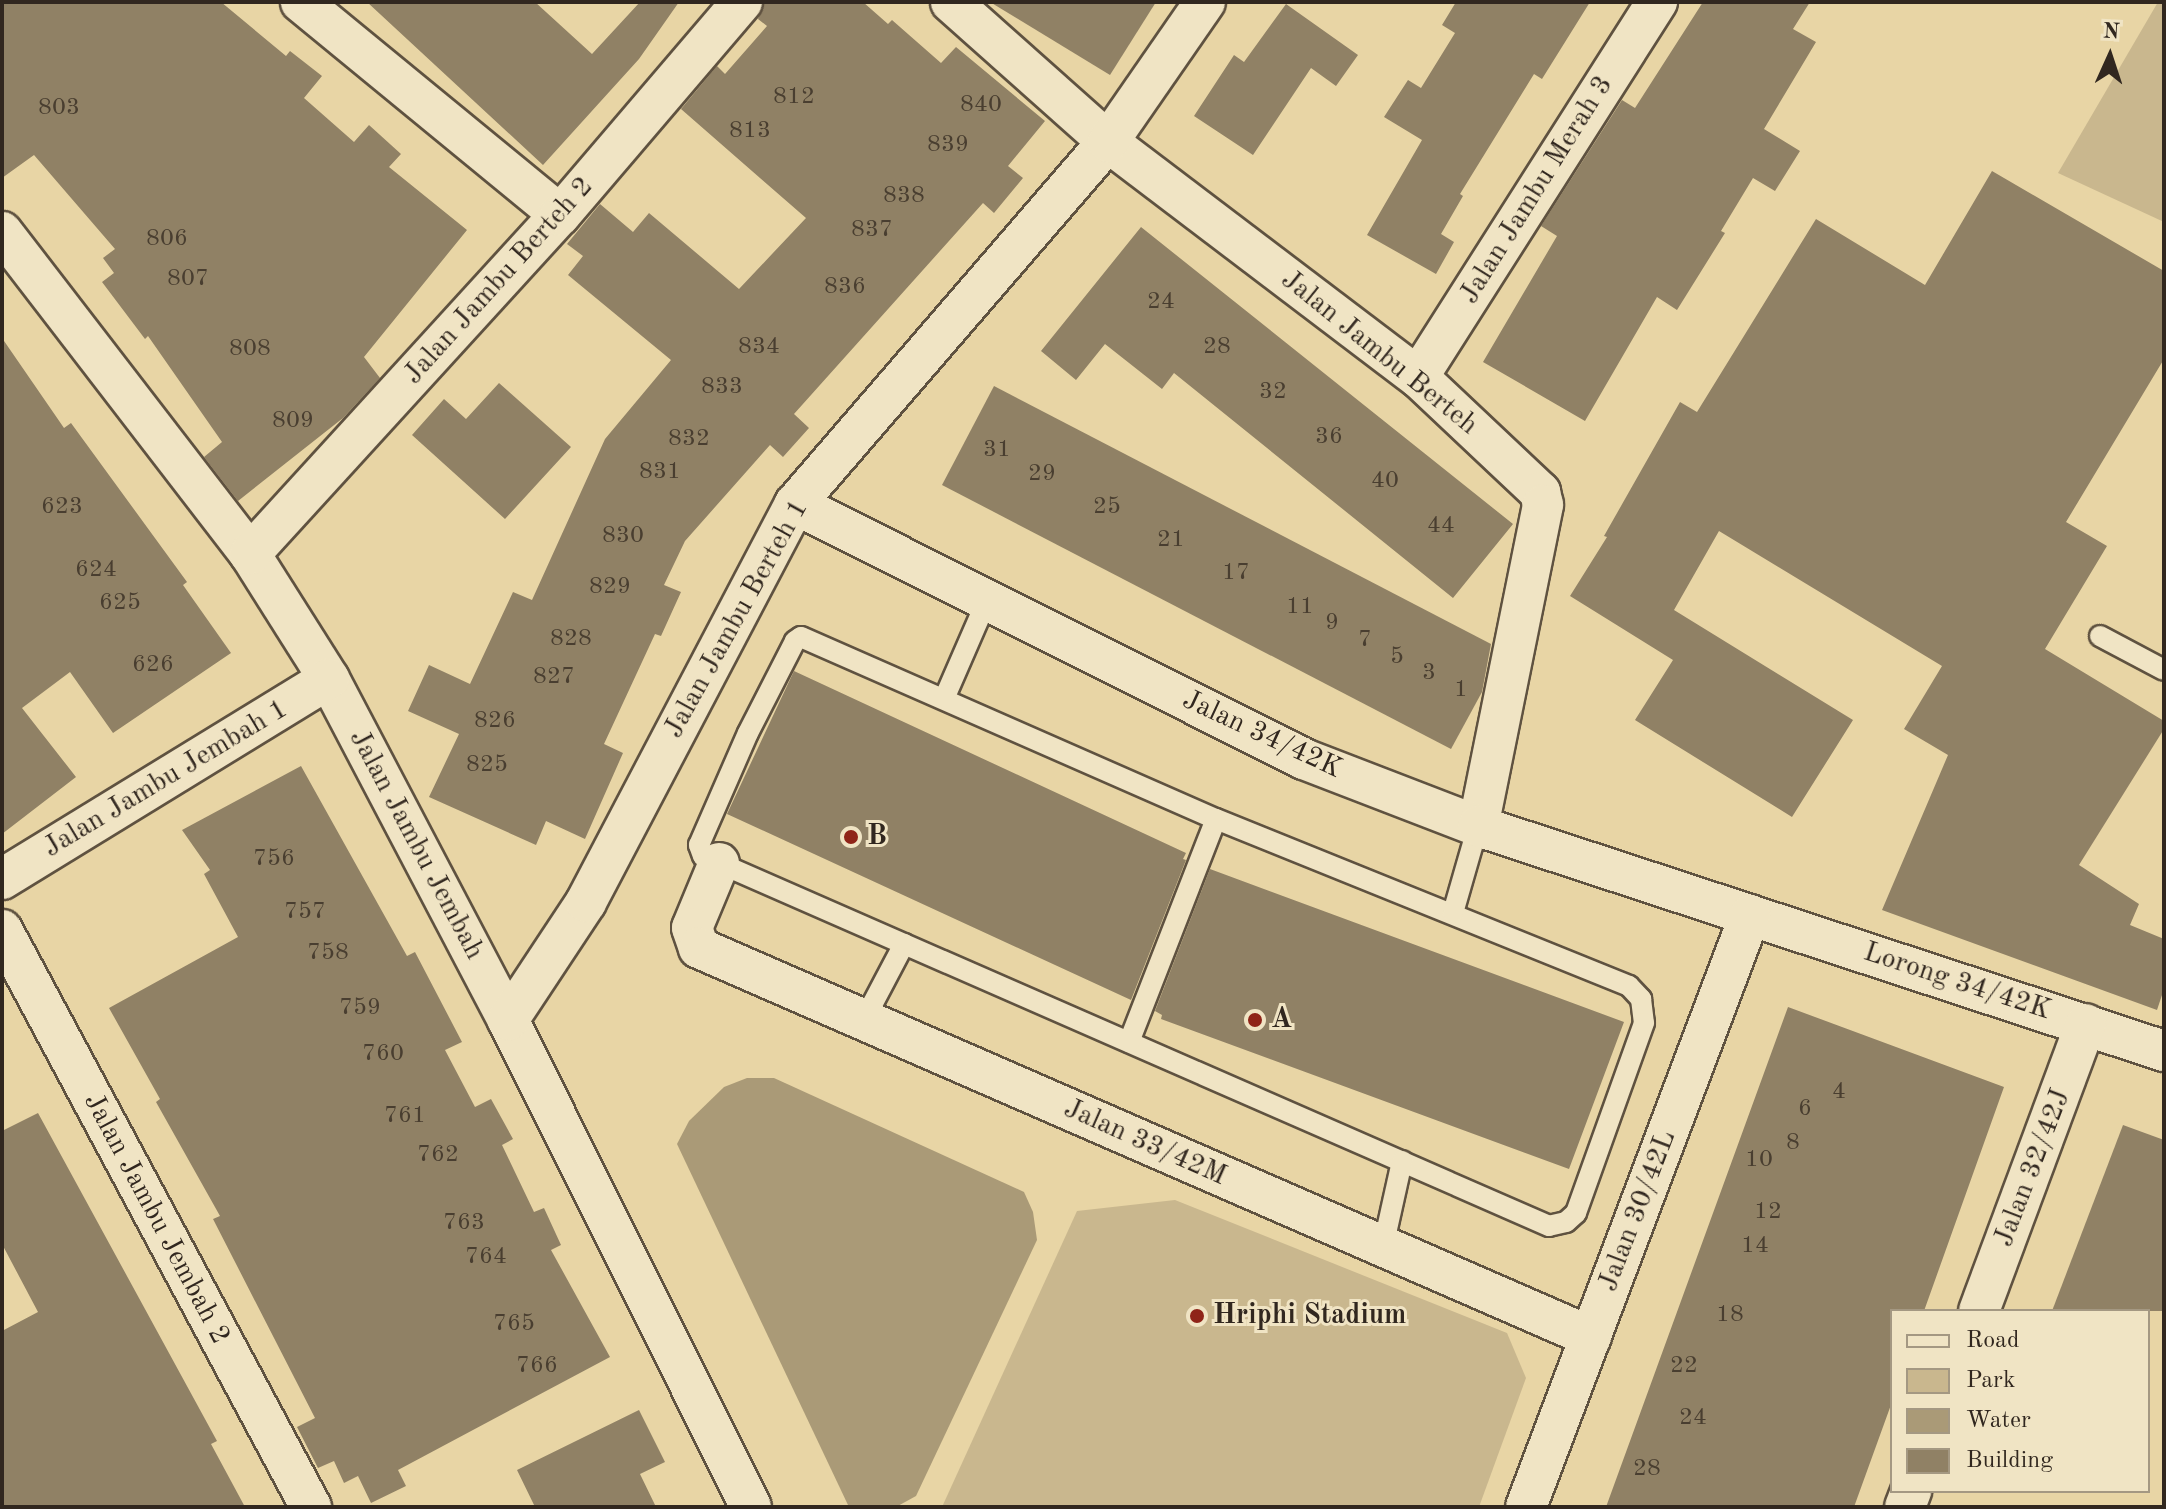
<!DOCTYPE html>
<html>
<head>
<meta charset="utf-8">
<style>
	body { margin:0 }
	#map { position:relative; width:2166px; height:1509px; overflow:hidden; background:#e8d5a5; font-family:"Old Standard TT",serif }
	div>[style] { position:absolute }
	.green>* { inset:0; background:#c9b78e }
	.water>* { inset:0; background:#aa9a77 }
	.building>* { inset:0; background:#908165 }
	.roads { filter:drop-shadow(2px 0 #5f5240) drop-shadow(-2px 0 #5f5240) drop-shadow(0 2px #5f5240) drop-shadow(0 -2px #5f5240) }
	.service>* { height:20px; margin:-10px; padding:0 10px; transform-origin:10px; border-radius:10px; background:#f0e4c4 }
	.minor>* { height:40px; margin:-20px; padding:0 20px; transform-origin:20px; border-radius:20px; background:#f0e4c4 }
	.dots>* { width:22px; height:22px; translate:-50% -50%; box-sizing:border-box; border:4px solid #f0e4c4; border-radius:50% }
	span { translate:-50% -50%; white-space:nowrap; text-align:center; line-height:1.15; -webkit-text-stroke:6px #f0e4c4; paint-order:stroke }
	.number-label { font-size:24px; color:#493e30 }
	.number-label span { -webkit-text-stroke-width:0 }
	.street-label { font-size:28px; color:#31271f }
	.poi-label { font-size:28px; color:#31271f; font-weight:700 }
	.left { translate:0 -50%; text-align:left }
	.frame { position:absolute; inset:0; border:4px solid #31271f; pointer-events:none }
	.legend { position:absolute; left:1890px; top:1309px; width:260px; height:184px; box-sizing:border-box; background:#f0e4c4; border:2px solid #a49882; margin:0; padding:10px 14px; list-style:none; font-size:24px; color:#31271f }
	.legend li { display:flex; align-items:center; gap:16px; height:40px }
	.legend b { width:40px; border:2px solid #a49882 }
	.north { position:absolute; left:2070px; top:16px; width:80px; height:80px; -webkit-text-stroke:6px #f0e4c4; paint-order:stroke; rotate:3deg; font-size:22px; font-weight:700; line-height:32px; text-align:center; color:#31271f }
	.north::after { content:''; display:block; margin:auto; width:28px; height:36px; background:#31271f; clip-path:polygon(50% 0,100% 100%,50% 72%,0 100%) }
</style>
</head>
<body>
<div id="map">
	<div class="green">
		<div style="clip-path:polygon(2158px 2px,2164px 2px,2164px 222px,2058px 173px)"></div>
		<div style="clip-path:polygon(1175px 1200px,1507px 1333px,1526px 1378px,1479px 1507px,942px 1507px,1077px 1211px)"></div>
	</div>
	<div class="water">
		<div style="clip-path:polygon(747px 1078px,774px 1078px,1024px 1192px,1033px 1212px,1037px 1240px,916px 1496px,896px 1507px,848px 1505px,677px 1144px,689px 1121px,724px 1087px)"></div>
	</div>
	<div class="building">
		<div style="clip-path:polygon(2px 2px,221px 2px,286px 56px,290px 51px,322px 76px,304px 98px,354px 142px,369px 125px,401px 154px,389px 167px,467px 230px,364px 357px,380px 378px,343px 418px,238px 501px,204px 457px,222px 442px,148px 336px,145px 339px,102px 282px,114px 273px,103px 258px,115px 249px,34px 155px,2px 178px)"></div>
		<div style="clip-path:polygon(367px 2px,535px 2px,592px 54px,640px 2px,679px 2px,639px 59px,543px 165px)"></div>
		<div style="clip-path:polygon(764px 2px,863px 2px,888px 24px,892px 20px,941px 63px,956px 47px,1045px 121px,1008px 166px,1023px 178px,994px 213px,983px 203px,794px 414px,809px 428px,783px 457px,770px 445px,685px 541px,664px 585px,681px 592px,661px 636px,655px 634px,604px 744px,623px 753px,585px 839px,546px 821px,536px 845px,429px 797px,459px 734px,408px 711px,429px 665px,470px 684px,513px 592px,532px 600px,605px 439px,671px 360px,568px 275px,583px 256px,567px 244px,600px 204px,633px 232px,649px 213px,739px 289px,806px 218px,681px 109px,717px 66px,725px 74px,767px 26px,758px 19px)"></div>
		<div style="clip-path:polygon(990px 2px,1156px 2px,1110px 75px)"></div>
		<div style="clip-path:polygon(1456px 2px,1590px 2px,1542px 79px,1534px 74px,1460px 194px,1463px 196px,1441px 234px,1454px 242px,1436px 274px,1367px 235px,1422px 140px,1384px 117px,1408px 80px,1421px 88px,1455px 33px,1442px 25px)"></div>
		<div style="clip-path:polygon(1703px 2px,1810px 2px,1793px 29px,1816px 42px,1764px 129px,1800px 151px,1775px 191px,1753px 178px,1721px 231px,1725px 233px,1677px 310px,1657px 297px,1585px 421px,1483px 362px,1557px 236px,1541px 226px,1622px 100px,1635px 108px)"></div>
		<div style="clip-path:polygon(1286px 4px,1358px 55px,1336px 86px,1311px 68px,1253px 155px,1194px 116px,1234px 55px,1244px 62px)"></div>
		<div style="clip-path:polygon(1992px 171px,2164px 271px,2164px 359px,2066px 522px,2107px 546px,2045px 649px,2164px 721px,2164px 729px,2079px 865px,2139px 904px,2130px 925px,2164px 939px,2164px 989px,2157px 1010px,1882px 910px,1948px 755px,1904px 729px,1942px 666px,1719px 531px,1674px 610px,1853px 720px,1792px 817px,1635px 720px,1673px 660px,1570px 596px,1607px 537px,1604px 536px,1680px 402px,1697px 412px,1816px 219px,1925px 285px)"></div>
		<div style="clip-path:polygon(1141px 227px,1513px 524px,1453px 598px,1174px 373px,1162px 389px,1105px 344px,1076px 380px,1041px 351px)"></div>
		<div style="clip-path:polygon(2px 338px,64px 428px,71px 423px,187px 582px,183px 585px,231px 653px,113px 733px,70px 672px,22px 708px,76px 777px,2px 834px)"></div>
		<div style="clip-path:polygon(499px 383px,571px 447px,505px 519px,412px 435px,444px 399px,466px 419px)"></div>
		<div style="clip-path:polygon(994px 386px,1491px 644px,1482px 692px,1451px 749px,942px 485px)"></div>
		<div style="clip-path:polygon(794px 671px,1186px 853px,1183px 859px,1186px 860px,1131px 1000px,727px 814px)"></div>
		<div style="clip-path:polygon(301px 766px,407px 956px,415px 952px,462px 1042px,445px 1050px,475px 1107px,491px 1099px,513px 1139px,502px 1145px,534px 1212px,544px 1208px,561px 1245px,551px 1250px,610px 1357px,398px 1470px,406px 1486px,371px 1503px,358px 1476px,344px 1483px,334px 1461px,318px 1468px,297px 1427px,315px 1418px,213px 1219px,220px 1216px,156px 1102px,160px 1099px,109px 1008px,238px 937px,204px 874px,210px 870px,182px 830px)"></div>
		<div style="clip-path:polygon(1210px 869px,1624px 1022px,1569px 1169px,1161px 1019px,1162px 1015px,1155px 1011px)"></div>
		<div style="clip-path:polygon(1788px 1007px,2004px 1087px,1924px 1311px,1892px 1311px,1892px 1402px,1854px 1507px,1606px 1507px)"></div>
		<div style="clip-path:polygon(38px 1113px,217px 1441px,211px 1444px,245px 1507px,2px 1507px,2px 1331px,38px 1312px,2px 1244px,2px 1131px)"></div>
		<div style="clip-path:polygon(2123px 1125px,2164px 1140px,2164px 1311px,2052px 1311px)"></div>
		<div style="clip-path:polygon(639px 1410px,665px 1462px,640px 1474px,656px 1507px,535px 1507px,517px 1470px)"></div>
	</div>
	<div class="roads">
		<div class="service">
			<div style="left:2100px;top:636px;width:72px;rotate:28deg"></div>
			<div style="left:801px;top:637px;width:453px;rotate:23.7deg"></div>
			<div style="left:1216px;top:819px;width:445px;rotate:22deg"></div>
			<div style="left:1629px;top:986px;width:18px;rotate:47deg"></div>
			<div style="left:1641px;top:999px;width:24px;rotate:83deg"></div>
			<div style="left:1644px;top:1023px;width:202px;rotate:109.7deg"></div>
			<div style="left:1576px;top:1213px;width:13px;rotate:138deg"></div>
			<div style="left:1566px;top:1222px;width:17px;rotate:167deg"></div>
			<div style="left:1549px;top:1226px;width:923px;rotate:-156.38deg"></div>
			<div style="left:703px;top:856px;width:12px;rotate:-110deg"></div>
			<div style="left:699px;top:845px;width:122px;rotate:-66.4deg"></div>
			<div style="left:748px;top:733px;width:103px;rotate:-62.9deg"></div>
			<div style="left:795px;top:641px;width:7px;rotate:-34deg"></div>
			<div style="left:944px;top:699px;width:110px;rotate:-66.5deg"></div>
			<div style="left:1453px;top:913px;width:91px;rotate:-74deg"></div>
			<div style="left:864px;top:1020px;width:86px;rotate:-62.2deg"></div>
			<div style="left:1129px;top:1042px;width:239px;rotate:-68.7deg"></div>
			<div style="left:1383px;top:1247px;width:88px;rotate:-77.5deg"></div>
		</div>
		<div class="minor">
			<div style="left:301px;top:2px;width:335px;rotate:39.4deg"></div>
			<div style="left:951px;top:2px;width:210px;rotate:41.7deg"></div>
			<div style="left:1108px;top:142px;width:389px;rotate:37.2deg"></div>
			<div style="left:1418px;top:377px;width:168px;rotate:43.3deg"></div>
			<div style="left:1540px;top:492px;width:13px;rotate:77deg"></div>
			<div style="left:1543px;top:505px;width:328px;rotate:101.4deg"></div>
			<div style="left:2px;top:232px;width:406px;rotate:52.4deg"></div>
			<div style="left:250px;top:554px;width:148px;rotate:57.7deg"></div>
			<div style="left:329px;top:679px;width:385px;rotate:62.3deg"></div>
			<div style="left:508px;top:1020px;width:544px;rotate:63.48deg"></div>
			<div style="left:1418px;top:377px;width:445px;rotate:-57.5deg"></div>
			<div style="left:795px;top:504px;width:569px;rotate:26.61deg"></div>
			<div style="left:1304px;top:759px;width:186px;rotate:21.1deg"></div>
			<div style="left:1478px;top:826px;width:722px;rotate:18.16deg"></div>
			<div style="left:250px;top:554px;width:459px;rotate:-47.6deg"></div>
			<div style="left:560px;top:215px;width:280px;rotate:-49.5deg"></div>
			<div style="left:719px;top:863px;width:70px;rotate:112.6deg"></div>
			<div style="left:692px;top:928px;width:21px;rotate:71deg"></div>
			<div style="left:699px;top:948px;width:973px;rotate:23.56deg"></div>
			<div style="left:2px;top:879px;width:383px;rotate:-31.5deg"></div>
			<div style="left:2px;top:930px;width:655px;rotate:61.83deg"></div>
			<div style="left:508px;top:1020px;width:141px;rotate:-56.5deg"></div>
			<div style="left:586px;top:902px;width:450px;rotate:-62.3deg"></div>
			<div style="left:795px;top:504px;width:479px;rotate:-49.2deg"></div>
			<div style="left:1108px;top:142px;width:170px;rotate:-55.3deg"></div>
			<div style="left:1979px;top:1311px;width:306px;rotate:-69.6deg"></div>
			<div style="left:1526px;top:1507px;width:633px;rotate:-69.27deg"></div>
			<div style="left:1905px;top:1507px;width:17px;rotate:-69deg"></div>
		</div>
	</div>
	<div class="dots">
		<div style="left:851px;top:837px;background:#8f2418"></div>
		<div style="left:1255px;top:1020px;background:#8f2418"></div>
		<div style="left:1197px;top:1316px;background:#8f2418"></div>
	</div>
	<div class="number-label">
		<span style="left:794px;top:98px">812</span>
		<span style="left:981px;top:106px">840</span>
		<span style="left:59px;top:109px">803</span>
		<span style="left:750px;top:132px">813</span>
		<span style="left:948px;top:146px">839</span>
		<span style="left:904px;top:197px">838</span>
		<span style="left:872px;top:231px">837</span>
		<span style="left:167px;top:240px">806</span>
		<span style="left:188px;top:280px">807</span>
		<span style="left:845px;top:288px">836</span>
		<span style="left:1161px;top:303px">24</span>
		<span style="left:759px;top:348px">834</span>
		<span style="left:1217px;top:348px">28</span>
		<span style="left:250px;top:350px">808</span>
		<span style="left:722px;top:388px">833</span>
		<span style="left:1273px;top:393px">32</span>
		<span style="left:293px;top:422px">809</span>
		<span style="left:1329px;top:438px">36</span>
		<span style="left:689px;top:440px">832</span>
		<span style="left:997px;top:451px">31</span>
		<span style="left:660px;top:473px">831</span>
		<span style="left:1042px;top:475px">29</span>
		<span style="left:1385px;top:482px">40</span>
		<span style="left:62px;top:508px">623</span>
		<span style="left:1107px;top:508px">25</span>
		<span style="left:1441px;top:527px">44</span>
		<span style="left:623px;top:537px">830</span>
		<span style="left:1171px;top:541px">21</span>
		<span style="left:96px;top:571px">624</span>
		<span style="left:1236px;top:574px">17</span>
		<span style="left:610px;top:588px">829</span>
		<span style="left:120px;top:604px">625</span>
		<span style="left:1300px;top:608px">11</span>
		<span style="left:1332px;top:624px">9</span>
		<span style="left:571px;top:640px">828</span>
		<span style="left:1365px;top:641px">7</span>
		<span style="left:1397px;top:658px">5</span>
		<span style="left:153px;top:666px">626</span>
		<span style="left:1429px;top:674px">3</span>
		<span style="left:554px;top:678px">827</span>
		<span style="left:1461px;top:691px">1</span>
		<span style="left:495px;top:722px">826</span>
		<span style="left:487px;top:766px">825</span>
		<span style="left:274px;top:860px">756</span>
		<span style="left:305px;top:913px">757</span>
		<span style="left:328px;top:954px">758</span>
		<span style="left:360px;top:1009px">759</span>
		<span style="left:383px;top:1055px">760</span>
		<span style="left:1839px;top:1093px">4</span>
		<span style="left:1805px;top:1110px">6</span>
		<span style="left:405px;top:1117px">761</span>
		<span style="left:1793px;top:1144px">8</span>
		<span style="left:438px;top:1156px">762</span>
		<span style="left:1759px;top:1161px">10</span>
		<span style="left:1768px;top:1213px">12</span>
		<span style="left:464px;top:1224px">763</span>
		<span style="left:1755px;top:1247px">14</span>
		<span style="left:486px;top:1258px">764</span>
		<span style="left:1730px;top:1316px">18</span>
		<span style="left:514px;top:1325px">765</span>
		<span style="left:537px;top:1367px">766</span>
		<span style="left:1684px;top:1367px">22</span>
		<span style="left:1693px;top:1419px">24</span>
		<span style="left:1647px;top:1470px">28</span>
	</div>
	<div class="street-label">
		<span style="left:1537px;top:190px;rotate:-58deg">Jalan Jambu Merah 3</span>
		<span style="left:499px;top:281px;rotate:-48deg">Jalan Jambu Berteh 2</span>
		<span style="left:1379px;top:353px;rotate:39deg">Jalan Jambu Berteh</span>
		<span style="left:737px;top:619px;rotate:-61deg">Jalan Jambu Berteh 1</span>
		<span style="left:1262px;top:735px;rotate:25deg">Jalan 34/42K</span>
		<span style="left:166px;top:779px;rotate:-31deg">Jalan Jambu Jembah 1</span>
		<span style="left:416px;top:845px;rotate:62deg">Jalan Jambu Jembah</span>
		<span style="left:1957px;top:982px;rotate:18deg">Lorong 34/42K</span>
		<span style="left:1145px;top:1143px;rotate:24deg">Jalan 33/42M</span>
		<span style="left:2033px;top:1168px;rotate:-69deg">Jalan 32/42J</span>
		<span style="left:1638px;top:1211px;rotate:-69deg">Jalan 30/42L</span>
		<span style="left:156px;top:1219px;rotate:62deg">Jalan Jambu Jembah 2</span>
	</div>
	<div class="poi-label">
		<span class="left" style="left:867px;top:837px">B</span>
		<span class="left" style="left:1271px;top:1020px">A</span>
		<span class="left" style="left:1213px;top:1316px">Hriphi Stadium</span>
	</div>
	<div class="frame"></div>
	<ul class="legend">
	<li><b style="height:10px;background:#f0e4c4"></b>Road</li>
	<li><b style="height:22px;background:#c9b78e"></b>Park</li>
	<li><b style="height:22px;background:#aa9a77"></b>Water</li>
	<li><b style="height:22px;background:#908165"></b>Building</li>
	</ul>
	<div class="north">N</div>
</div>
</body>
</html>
